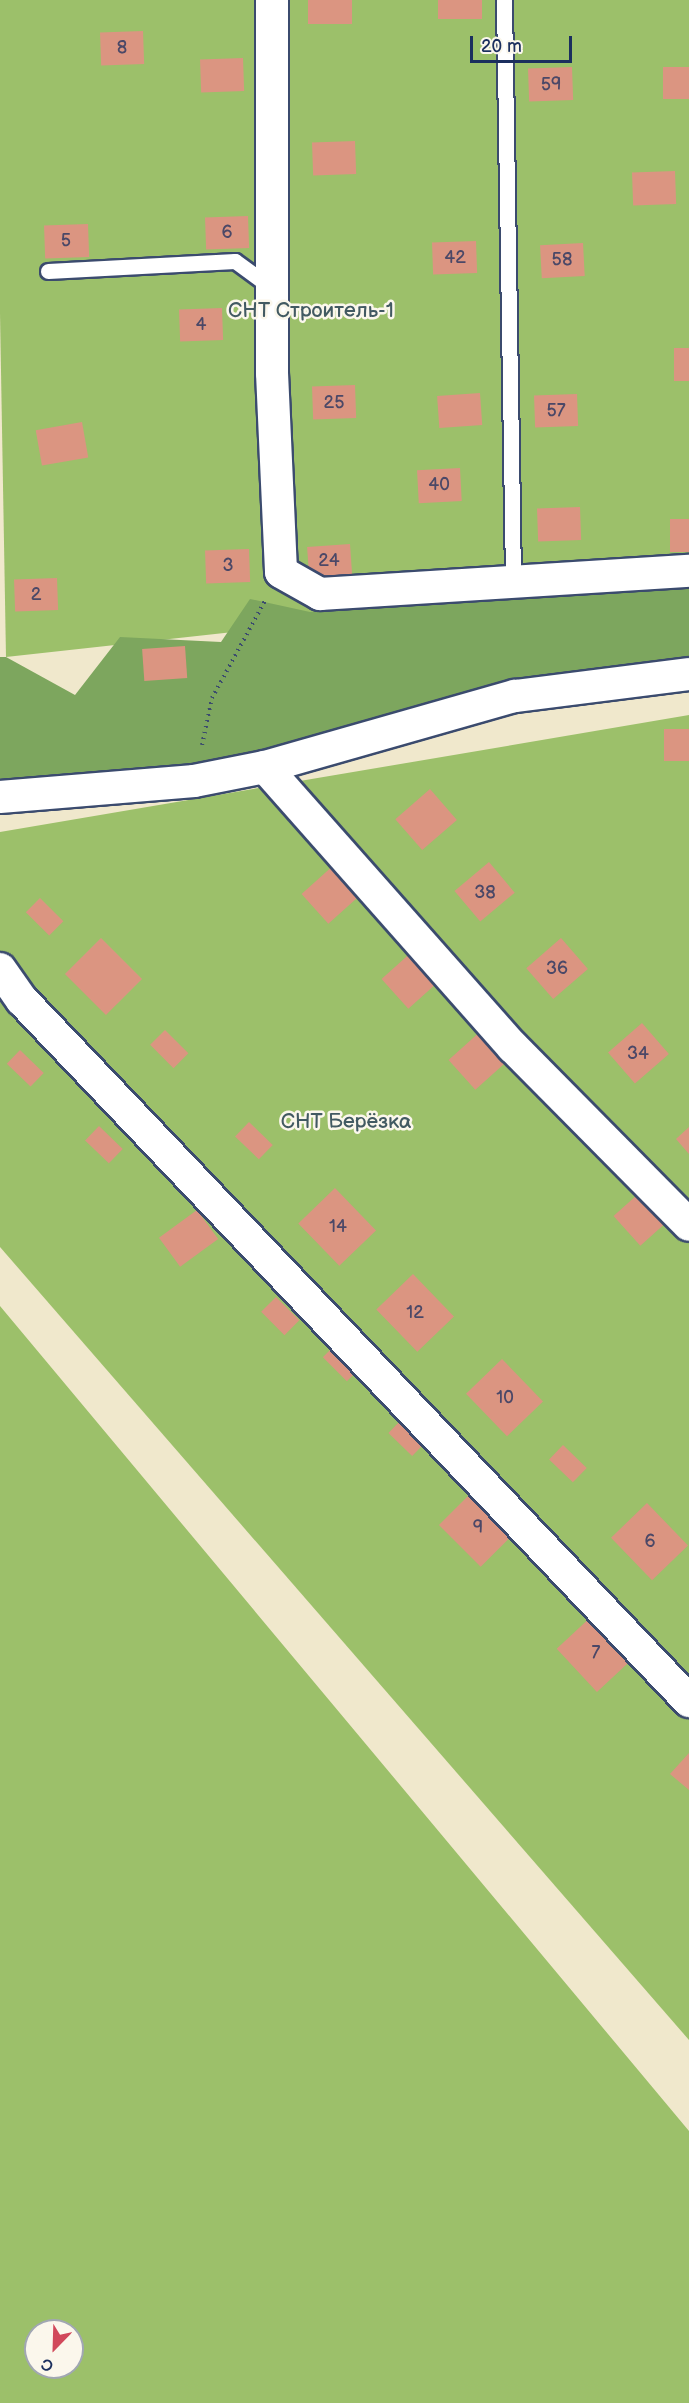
<!DOCTYPE html>
<html>
<head>
<meta charset="utf-8">
<style>
	body { margin:0 }
	#map { position:relative; width:689px; height:2403px; overflow:hidden; background:#f0e8cc; font-family:"Balsamiq Sans",sans-serif }
	div>[style] { position:absolute }
	.green>* { inset:0; background:#9cc06a }
	.forest>* { inset:0; background:#7da65e }
	.building>* { inset:0; background:#db9581; transform-origin:0 0 }
	.path>* { height:4px; margin-top:-2px; transform-origin:0; background:repeating-linear-gradient(90deg,#3b4b6e 0 1.5px,transparent 0 6px) }
	.roads { filter:drop-shadow(2px 0 #3b4b6e) drop-shadow(-2px 0 #3b4b6e) drop-shadow(0 2px #3b4b6e) drop-shadow(0 -2px #3b4b6e) }
	.service>* { height:15px; margin:-7.5px; padding:0 7.5px; transform-origin:7.5px; border-radius:7.5px; background:#fff }
	.minor>* { height:32px; margin:-16px; padding:0 16px; transform-origin:16px; border-radius:16px; background:#fff }
	span { translate:-50% -50%; white-space:nowrap; text-align:center; line-height:1.15; -webkit-text-stroke:5px #fbf7ec; paint-order:stroke }
	.number-label { font-size:18px; color:#4b4867 }
	.number-label span { -webkit-text-stroke-width:0 }
	.park-label { font-size:21px; color:#425a62 }
	.north { position:absolute; left:24px; top:2319px; width:60px; height:60px; box-sizing:border-box; background:#fbf7ec; border:2px solid #a1a7b3; border-radius:50%; rotate:203deg; font-size:16px; font-weight:700; line-height:24px; text-align:center; color:#1b2f5e }
	.north::after { content:''; display:block; margin:auto; width:21px; height:27px; background:#d1495b; clip-path:polygon(50% 0,100% 100%,50% 72%,0 100%) }
	.scale { position:absolute; left:470px; top:36px; width:102px; height:27px; box-sizing:border-box; border:3px solid #1b2f5e; border-top:0; padding-left:8px; font-size:18px; line-height:21px; white-space:nowrap; color:#1b2f5e; -webkit-text-stroke:4px #fbf7ec; paint-order:stroke }
</style>
</head>
<body>
<div id="map">
	<div class="green">
		<div style="clip-path:polygon(0 0,689px 0,689px 582px,6px 657px,0 313px)"></div>
		<div style="clip-path:polygon(689px 715px,689px 2040px,0 1247px,0 832px)"></div>
		<div style="clip-path:polygon(evenodd,0 1306px,689px 2131px,689px 2403px,0 2403px,0 1306px,36px 2331px,72px 2331px,72px 2367px,36px 2367px,36px 2331px)"></div>
	</div>
	<div class="forest">
		<div style="clip-path:polygon(689px 581px,689px 665px,263px 759px,0 788px,0 657px,6px 657px,75px 695px,120px 637px,221px 642px,250px 599px,310px 612px)"></div>
	</div>
	<div class="building">
		<div style="left:308px;top:0;width:44px;height:24px"></div>
		<div style="left:438px;top:0;width:44px;height:19px"></div>
		<div style="left:143px;top:31px;width:33px;height:43px;rotate:88deg"></div>
		<div style="left:243px;top:58px;width:33px;height:43px;rotate:88deg"></div>
		<div style="left:572px;top:67px;width:33px;height:44px;rotate:88deg"></div>
		<div style="left:689px;top:67px;width:32px;height:26px;rotate:90deg"></div>
		<div style="left:355px;top:141px;width:33px;height:43px;rotate:88deg"></div>
		<div style="left:675px;top:171px;width:33px;height:43px;rotate:88deg"></div>
		<div style="left:248px;top:216px;width:32px;height:43px;rotate:88deg"></div>
		<div style="left:88px;top:224px;width:33px;height:44px;rotate:88deg"></div>
		<div style="left:476px;top:241px;width:32px;height:44px;rotate:88deg"></div>
		<div style="left:583px;top:243px;width:33px;height:43px;rotate:87deg"></div>
		<div style="left:222px;top:308px;width:32px;height:43px;rotate:88deg"></div>
		<div style="left:689px;top:348px;width:33px;height:15px;rotate:90deg"></div>
		<div style="left:355px;top:385px;width:33px;height:43px;rotate:88deg"></div>
		<div style="left:480px;top:393px;width:32px;height:43px;rotate:86deg"></div>
		<div style="left:577px;top:394px;width:32px;height:43px;rotate:88deg"></div>
		<div style="left:82px;top:422px;width:36px;height:47px;rotate:80deg"></div>
		<div style="left:460px;top:468px;width:33px;height:43px;rotate:87deg"></div>
		<div style="left:580px;top:507px;width:33px;height:43px;rotate:88deg"></div>
		<div style="left:689px;top:519px;width:33px;height:19px;rotate:90deg"></div>
		<div style="left:350px;top:544px;width:32px;height:43px;rotate:86deg"></div>
		<div style="left:249px;top:549px;width:33px;height:44px;rotate:88deg"></div>
		<div style="left:57px;top:578px;width:32px;height:43px;rotate:88deg"></div>
		<div style="left:185px;top:646px;width:32px;height:43px;rotate:86deg"></div>
		<div style="left:689px;top:729px;width:32px;height:25px;rotate:90deg"></div>
		<div style="left:430px;top:789px;width:41px;height:46px;rotate:49deg"></div>
		<div style="left:489px;top:862px;width:40px;height:45px;rotate:50deg"></div>
		<div style="left:335px;top:864px;width:40px;height:45px;rotate:48deg"></div>
		<div style="left:40px;top:898px;width:33px;height:20px;rotate:45deg"></div>
		<div style="left:101px;top:938px;width:58px;height:51px;rotate:45deg"></div>
		<div style="left:561px;top:938px;width:41px;height:46px;rotate:49deg"></div>
		<div style="left:415px;top:949px;width:40px;height:45px;rotate:48deg"></div>
		<div style="left:642px;top:1023px;width:41px;height:45px;rotate:49deg"></div>
		<div style="left:165px;top:1030px;width:33px;height:21px;rotate:45deg"></div>
		<div style="left:482px;top:1030px;width:40px;height:45px;rotate:48deg"></div>
		<div style="left:20px;top:1050px;width:33px;height:19px;rotate:44deg"></div>
		<div style="left:249px;top:1122px;width:33px;height:20px;rotate:44deg"></div>
		<div style="left:99px;top:1126px;width:33px;height:20px;rotate:44deg"></div>
		<div style="clip-path:polygon(689px 1127px,689px 1154px,676px 1139px)"></div>
		<div style="left:647px;top:1186px;width:40px;height:45px;rotate:48deg"></div>
		<div style="left:335px;top:1188px;width:59px;height:51px;rotate:46deg"></div>
		<div style="left:197px;top:1210px;width:36px;height:47px;rotate:54deg"></div>
		<div style="left:413px;top:1274px;width:59px;height:51px;rotate:46deg"></div>
		<div style="left:276px;top:1297px;width:33px;height:21px;rotate:45deg"></div>
		<div style="left:337px;top:1343px;width:34px;height:20px;rotate:45deg"></div>
		<div style="left:502px;top:1359px;width:59px;height:50px;rotate:46deg"></div>
		<div style="left:403px;top:1418px;width:33px;height:21px;rotate:44deg"></div>
		<div style="left:563px;top:1445px;width:33px;height:20px;rotate:44deg"></div>
		<div style="left:475px;top:1489px;width:59px;height:51px;rotate:45deg"></div>
		<div style="left:647px;top:1503px;width:59px;height:50px;rotate:46deg"></div>
		<div style="left:594px;top:1614px;width:59px;height:51px;rotate:47deg"></div>
		<div style="clip-path:polygon(689px 1753px,689px 1790px,670px 1774px)"></div>
	</div>
	<div class="path">
		<div style="left:202px;top:745px;width:48px;rotate:-78deg"></div>
		<div style="left:212px;top:698px;width:113px;rotate:-61.4deg"></div>
	</div>
	<div class="roads">
		<div class="service">
			<div style="left:504px;top:0;width:582px;rotate:89.11deg"></div>
			<div style="left:48px;top:271px;width:187px;rotate:-3.1deg"></div>
			<div style="left:235px;top:261px;width:46px;rotate:36.1deg"></div>
		</div>
		<div class="minor">
			<div style="left:272px;top:0;width:373px;rotate:90deg"></div>
			<div style="left:272px;top:373px;width:199px;rotate:87.4deg"></div>
			<div style="left:281px;top:572px;width:45px;rotate:29.4deg"></div>
			<div style="left:320px;top:594px;width:370px;rotate:-3.6deg"></div>
			<div style="left:265px;top:767px;width:374px;rotate:48.5deg"></div>
			<div style="left:513px;top:1047px;width:250px;rotate:45.3deg"></div>
			<div style="left:0;top:797px;width:195px;rotate:-4.7deg"></div>
			<div style="left:194px;top:781px;width:72px;rotate:-11.2deg"></div>
			<div style="left:265px;top:767px;width:260px;rotate:-15.9deg"></div>
			<div style="left:515px;top:696px;width:175px;rotate:-7.2deg"></div>
			<div style="left:0;top:969px;width:38px;rotate:55deg"></div>
			<div style="left:22px;top:1000px;width:968px;rotate:46.42deg"></div>
		</div>
	</div>
	<div class="number-label">
		<span style="left:122px;top:48px">8</span>
		<span style="left:551px;top:85px">59</span>
		<span style="left:227px;top:233px">6</span>
		<span style="left:66px;top:241px">5</span>
		<span style="left:455px;top:258px">42</span>
		<span style="left:562px;top:260px">58</span>
		<span style="left:201px;top:325px">4</span>
		<span style="left:334px;top:403px">25</span>
		<span style="left:556px;top:411px">57</span>
		<span style="left:439px;top:485px">40</span>
		<span style="left:329px;top:561px">24</span>
		<span style="left:228px;top:566px">3</span>
		<span style="left:36px;top:595px">2</span>
		<span style="left:485px;top:893px">38</span>
		<span style="left:557px;top:969px">36</span>
		<span style="left:638px;top:1054px">34</span>
		<span style="left:338px;top:1227px">14</span>
		<span style="left:415px;top:1313px">12</span>
		<span style="left:505px;top:1398px">10</span>
		<span style="left:478px;top:1528px">9</span>
		<span style="left:650px;top:1542px">6</span>
		<span style="left:596px;top:1653px">7</span>
	</div>
	<div class="park-label">
		<span style="left:311px;top:311px">СНТ Строитель-1</span>
		<span style="left:346px;top:1122px">СНТ Берёзка</span>
	</div>
	<div class="north">С</div>
	<div class="scale">20 m</div>
</div>
</body>
</html>
